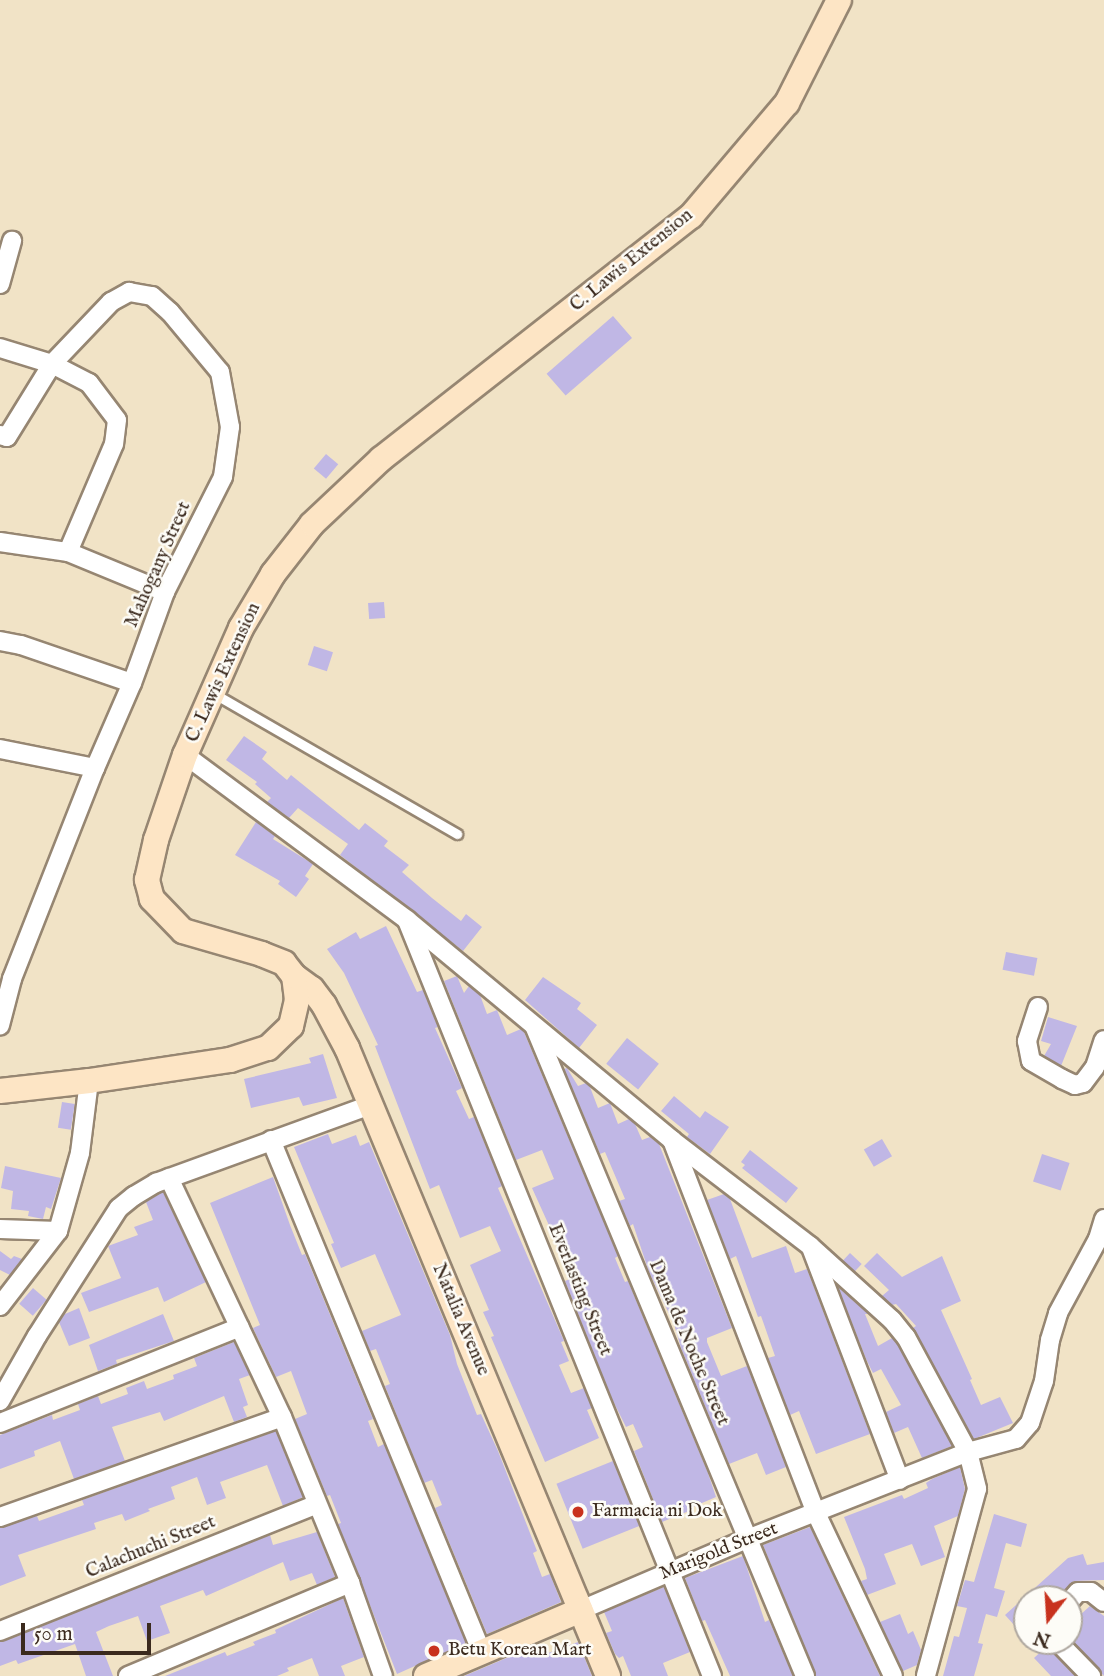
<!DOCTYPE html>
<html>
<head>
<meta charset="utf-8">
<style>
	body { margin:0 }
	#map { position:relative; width:1104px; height:1676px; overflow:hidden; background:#f1e3c6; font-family:"IM FELL English",serif }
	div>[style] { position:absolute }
	.building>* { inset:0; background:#c0b7e5; transform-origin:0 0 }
	.roads { filter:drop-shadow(2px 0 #968672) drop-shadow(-2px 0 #968672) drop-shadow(0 2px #968672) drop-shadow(0 -2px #968672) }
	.lane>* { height:9px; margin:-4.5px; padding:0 4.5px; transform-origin:4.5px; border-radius:4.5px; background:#fff }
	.street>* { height:18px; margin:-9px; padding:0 9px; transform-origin:9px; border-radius:9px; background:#fff }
	.secondary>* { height:24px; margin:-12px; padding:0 12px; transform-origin:12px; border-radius:12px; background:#fde5c5 }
	.dots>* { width:19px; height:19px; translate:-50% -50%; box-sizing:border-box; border:4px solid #fdfcf7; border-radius:50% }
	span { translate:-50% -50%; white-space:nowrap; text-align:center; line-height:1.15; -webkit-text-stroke:5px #fdfcf7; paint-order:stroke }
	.street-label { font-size:19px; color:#3b2a1e }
	.poi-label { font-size:19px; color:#3b2a1e }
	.left { translate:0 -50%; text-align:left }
	.north { position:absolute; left:1013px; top:1585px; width:70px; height:70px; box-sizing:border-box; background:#fdfcf7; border:2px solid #afa8a0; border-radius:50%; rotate:197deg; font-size:19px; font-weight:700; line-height:28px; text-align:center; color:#3b2a1e }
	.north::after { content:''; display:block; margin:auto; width:24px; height:32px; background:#c8321e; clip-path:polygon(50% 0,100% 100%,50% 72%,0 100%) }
	.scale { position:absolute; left:21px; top:1623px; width:130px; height:32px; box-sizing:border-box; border:4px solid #3b2a1e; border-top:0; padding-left:9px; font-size:21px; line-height:24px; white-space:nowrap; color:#3b2a1e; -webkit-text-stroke:5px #fdfcf7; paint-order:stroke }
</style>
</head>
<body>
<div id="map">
	<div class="building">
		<div style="left:613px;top:316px;width:29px;height:88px;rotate:49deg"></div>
		<div style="left:326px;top:454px;width:16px;height:19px;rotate:40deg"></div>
		<div style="left:384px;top:602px;width:16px;height:16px;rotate:86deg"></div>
		<div style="left:314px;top:646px;width:20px;height:20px;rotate:18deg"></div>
		<div style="clip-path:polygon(244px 736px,267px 752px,262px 759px,287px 780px,291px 775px,359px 830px,365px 823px,388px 841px,384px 846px,409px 865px,402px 872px,432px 898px,461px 921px,466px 914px,482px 927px,463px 951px,340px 855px,348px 844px,298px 808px,289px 818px,267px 802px,271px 798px,255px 784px,257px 782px,226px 760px)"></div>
		<div style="clip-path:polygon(256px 822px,275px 836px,273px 839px,313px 864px,305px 876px,309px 879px,296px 897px,278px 884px,280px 881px,235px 855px)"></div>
		<div style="clip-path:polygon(386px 926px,417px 992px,423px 990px,438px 1027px,435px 1028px,462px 1088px,456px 1091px,469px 1119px,474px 1117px,502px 1186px,498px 1188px,564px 1341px,561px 1342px,569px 1361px,559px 1365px,571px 1393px,584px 1388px,592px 1408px,587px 1410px,599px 1438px,545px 1462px,491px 1337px,494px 1336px,483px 1312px,489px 1310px,470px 1265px,501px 1251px,490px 1226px,460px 1238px,439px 1185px,430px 1189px,375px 1046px,378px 1045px,344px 973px,327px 949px,356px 932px,360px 939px)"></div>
		<div style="left:1006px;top:952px;width:32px;height:18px;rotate:11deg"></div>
		<div style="clip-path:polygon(457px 976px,464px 993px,469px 986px,480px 995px,487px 1014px,497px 1010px,507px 1035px,521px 1029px,524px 1032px,618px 1256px,615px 1258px,625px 1282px,628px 1281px,708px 1473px,716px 1497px,688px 1509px,689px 1511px,662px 1522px,634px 1451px,643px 1447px,633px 1424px,626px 1427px,612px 1399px,565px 1281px,570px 1279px,552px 1232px,532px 1188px,554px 1179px,542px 1150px,516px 1160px,444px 981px)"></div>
		<div style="clip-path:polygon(543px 977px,581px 1003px,577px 1009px,597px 1025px,579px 1048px,525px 1000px)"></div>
		<div style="clip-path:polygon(1048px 1017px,1077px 1026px,1061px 1066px,1044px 1056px,1051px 1044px,1041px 1041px)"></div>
		<div style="left:627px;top:1038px;width:41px;height:33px;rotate:39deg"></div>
		<div style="clip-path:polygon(323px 1054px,337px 1098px,303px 1106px,299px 1097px,251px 1108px,244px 1079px,311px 1063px,309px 1058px)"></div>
		<div style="clip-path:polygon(567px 1068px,578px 1086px,586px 1083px,590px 1087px,598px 1108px,610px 1103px,618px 1124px,629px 1119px,635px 1124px,642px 1140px,650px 1137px,659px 1144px,732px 1328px,707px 1338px,707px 1342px,721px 1376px,747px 1366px,786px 1467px,766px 1475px,757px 1453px,729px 1464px,681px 1348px,674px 1324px,649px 1272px,633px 1224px,630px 1226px,619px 1201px,625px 1199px,605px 1152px,600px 1154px,564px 1069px)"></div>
		<div style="clip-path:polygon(674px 1096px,700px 1118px,705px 1111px,729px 1127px,710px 1154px,687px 1137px,689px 1134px,661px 1111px)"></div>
		<div style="left:62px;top:1102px;width:13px;height:26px;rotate:9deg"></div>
		<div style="clip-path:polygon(328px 1134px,332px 1144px,356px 1135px,360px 1146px,369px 1142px,450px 1335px,457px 1364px,477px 1415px,481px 1414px,498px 1451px,537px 1551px,533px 1553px,542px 1577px,550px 1574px,561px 1602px,487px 1634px,435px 1508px,442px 1505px,432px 1480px,424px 1483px,385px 1386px,390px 1384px,376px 1349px,370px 1351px,362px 1331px,401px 1315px,375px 1254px,341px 1268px,331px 1244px,334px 1243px,294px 1147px)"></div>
		<div style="left:882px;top:1139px;width:20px;height:21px;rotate:60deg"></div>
		<div style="clip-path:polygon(750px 1150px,798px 1188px,786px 1203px,742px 1168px,745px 1165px,741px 1162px)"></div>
		<div style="left:1042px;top:1154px;width:29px;height:29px;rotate:18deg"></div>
		<div style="clip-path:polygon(5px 1166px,61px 1178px,51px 1209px,46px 1207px,43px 1219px,28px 1216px,29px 1211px,11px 1209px,13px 1191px,1px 1188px)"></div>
		<div style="clip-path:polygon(273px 1177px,290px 1225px,302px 1255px,305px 1254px,373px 1419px,368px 1421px,378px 1447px,384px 1444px,466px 1643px,397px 1674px,338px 1524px,341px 1523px,330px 1495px,327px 1496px,295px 1419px,307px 1414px,291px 1371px,276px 1377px,253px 1328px,260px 1325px,210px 1203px)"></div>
		<div style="clip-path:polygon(163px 1192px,206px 1282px,164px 1302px,158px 1287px,89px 1312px,81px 1293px,121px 1278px,108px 1246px,138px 1235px,134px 1227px,153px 1220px,146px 1202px)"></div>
		<div style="clip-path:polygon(724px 1194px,730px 1199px,752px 1258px,786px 1246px,795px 1273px,807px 1269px,870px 1434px,816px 1454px,799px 1411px,790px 1415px,768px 1358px,775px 1356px,761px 1316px,758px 1317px,736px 1256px,730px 1259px,707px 1200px)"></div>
		<div style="clip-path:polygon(0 1251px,11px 1259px,14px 1256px,22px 1259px,10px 1275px,0 1270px)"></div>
		<div style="left:850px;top:1253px;width:16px;height:11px;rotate:43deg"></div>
		<div style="clip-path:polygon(877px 1253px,902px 1277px,942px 1256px,961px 1301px,941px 1310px,972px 1379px,970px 1380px,981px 1405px,1000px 1397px,1013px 1423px,974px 1439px,913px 1328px,916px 1326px,896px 1304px,892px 1305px,882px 1296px,889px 1290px,864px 1266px)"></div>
		<div style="clip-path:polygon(838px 1287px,868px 1314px,865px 1314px,878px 1346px,892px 1338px,897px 1343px,952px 1446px,922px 1458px,908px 1427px,894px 1433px,886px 1412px,901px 1405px,881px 1369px,873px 1373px,866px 1359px)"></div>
		<div style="left:33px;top:1288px;width:18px;height:21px;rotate:41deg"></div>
		<div style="clip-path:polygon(79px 1308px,90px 1338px,69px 1346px,59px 1322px,65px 1314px)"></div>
		<div style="clip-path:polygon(163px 1314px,174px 1341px,116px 1360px,117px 1364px,98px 1371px,89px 1345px)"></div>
		<div style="clip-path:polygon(234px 1342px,250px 1375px,239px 1379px,248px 1405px,243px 1407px,247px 1417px,234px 1422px,224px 1396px,164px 1421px,160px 1412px,112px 1427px,125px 1461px,74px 1479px,60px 1441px,34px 1451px,35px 1456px,0 1469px,0 1435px,52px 1415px,53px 1420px,80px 1410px,78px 1404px,98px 1396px,101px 1404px,128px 1394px,126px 1388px,144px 1381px,147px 1389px,174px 1379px,173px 1375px,197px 1366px,194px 1358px)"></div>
		<div style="clip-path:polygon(276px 1431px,303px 1497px,283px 1506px,267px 1465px,220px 1482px,226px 1498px,207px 1505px,197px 1477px,171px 1487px,175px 1499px,148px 1509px,150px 1511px,125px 1521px,122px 1514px,94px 1523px,96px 1529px,18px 1555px,26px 1576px,0 1586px,0 1528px,37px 1516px,39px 1521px,84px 1505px,82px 1500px)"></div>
		<div style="left:613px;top:1461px;width:70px;height:61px;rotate:68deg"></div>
		<div style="clip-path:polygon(960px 1467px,965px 1489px,958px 1516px,934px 1526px,945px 1557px,921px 1566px,912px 1544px,884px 1554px,896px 1584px,867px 1595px,861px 1581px,867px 1579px,865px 1569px,844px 1517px,902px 1495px,904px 1499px,928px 1488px,926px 1483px,932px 1479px)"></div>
		<div style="clip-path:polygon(994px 1514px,1027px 1524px,1021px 1547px,1006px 1543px,994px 1588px,1005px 1591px,997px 1617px,986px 1614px,978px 1643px,983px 1644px,974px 1676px,943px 1676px,954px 1636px,959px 1637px,967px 1608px,957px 1606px,965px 1580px,974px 1582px)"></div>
		<div style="clip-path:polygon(810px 1527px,880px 1676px,816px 1676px,763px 1545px)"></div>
		<div style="clip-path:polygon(317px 1532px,335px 1577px,317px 1585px,312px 1573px,290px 1581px,283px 1562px,206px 1596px,203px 1590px,160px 1606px,170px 1633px,147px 1641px,138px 1616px,109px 1626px,96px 1632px,113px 1676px,86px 1676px,75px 1644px,18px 1664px,16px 1660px,0 1666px,0 1642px,270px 1535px,273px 1545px)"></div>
		<div style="clip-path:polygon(1083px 1554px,1087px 1565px,1104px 1562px,1104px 1580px,1074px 1581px,1058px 1599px,1027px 1599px,1027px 1639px,1005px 1615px,1068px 1558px)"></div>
		<div style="clip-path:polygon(743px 1556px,765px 1622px,769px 1620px,793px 1676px,730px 1676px,705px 1620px,702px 1621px,685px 1578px)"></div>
		<div style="clip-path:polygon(664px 1587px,690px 1652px,663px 1663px,668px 1676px,631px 1676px,623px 1656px,619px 1658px,615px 1654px,606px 1633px,612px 1631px,604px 1612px)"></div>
		<div style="clip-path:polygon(343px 1598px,364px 1657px,341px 1666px,345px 1676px,319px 1676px,312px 1658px,287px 1668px,289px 1671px,277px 1676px,165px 1676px,225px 1652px,227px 1656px,255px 1645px,253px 1642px,276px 1633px,275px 1630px)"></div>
		<div style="clip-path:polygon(1090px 1606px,1104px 1616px,1104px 1676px,1069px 1637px,1069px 1625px)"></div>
		<div style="clip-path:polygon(900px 1614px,908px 1634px,913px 1631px,921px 1650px,917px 1665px,903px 1671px,880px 1622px)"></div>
		<div style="clip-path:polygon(578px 1642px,592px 1676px,464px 1676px,535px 1646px,540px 1656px)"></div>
		<div style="clip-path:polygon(1047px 1646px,1049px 1649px,1075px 1676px,1051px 1676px,1034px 1658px)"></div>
	</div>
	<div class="roads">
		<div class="lane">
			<div style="left:213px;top:693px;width:282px;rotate:30deg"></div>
		</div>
		<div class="street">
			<div style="left:0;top:284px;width:45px;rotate:-74.4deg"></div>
			<div style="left:0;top:348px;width:54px;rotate:17.1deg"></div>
			<div style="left:52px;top:364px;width:42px;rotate:27.2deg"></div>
			<div style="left:89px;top:383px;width:46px;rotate:52.9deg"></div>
			<div style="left:117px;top:420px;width:24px;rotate:97deg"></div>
			<div style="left:114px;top:444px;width:117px;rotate:113.1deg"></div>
			<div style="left:0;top:435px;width:7px;rotate:16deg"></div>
			<div style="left:7px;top:437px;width:86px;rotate:-58.3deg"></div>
			<div style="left:52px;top:364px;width:86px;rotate:-46.4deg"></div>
			<div style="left:111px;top:302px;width:21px;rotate:-29deg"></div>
			<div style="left:129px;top:292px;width:23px;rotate:10deg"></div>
			<div style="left:152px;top:296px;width:24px;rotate:42deg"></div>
			<div style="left:170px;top:312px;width:78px;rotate:50.2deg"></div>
			<div style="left:220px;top:372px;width:56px;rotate:79.7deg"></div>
			<div style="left:230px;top:427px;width:50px;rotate:98deg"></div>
			<div style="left:223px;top:477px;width:129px;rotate:116.8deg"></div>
			<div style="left:165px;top:592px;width:97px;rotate:109.9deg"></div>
			<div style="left:132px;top:683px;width:93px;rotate:113.5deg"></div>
			<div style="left:95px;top:768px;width:227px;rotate:111.5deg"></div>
			<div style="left:12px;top:979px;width:48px;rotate:104.6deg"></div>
			<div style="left:0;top:542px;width:69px;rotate:8.4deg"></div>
			<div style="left:68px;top:552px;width:105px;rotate:22.4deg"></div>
			<div style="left:0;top:641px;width:21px;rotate:11deg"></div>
			<div style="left:21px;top:645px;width:117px;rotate:18.9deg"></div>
			<div style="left:0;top:749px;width:97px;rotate:11.3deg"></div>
			<div style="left:185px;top:755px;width:277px;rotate:36.6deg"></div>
			<div style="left:407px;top:920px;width:344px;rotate:39.7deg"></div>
			<div style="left:672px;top:1140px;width:174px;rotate:37.5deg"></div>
			<div style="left:810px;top:1246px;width:110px;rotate:42.1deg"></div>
			<div style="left:892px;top:1320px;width:22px;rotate:51deg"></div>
			<div style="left:906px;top:1337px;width:131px;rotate:61.7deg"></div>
			<div style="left:968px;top:1452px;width:38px;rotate:76deg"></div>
			<div style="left:977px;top:1489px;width:194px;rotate:105.3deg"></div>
			<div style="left:408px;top:923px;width:812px;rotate:68.02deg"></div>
			<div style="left:1038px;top:1007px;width:36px;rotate:108deg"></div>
			<div style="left:1027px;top:1041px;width:20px;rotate:79deg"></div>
			<div style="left:1031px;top:1061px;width:36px;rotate:30deg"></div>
			<div style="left:1062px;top:1079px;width:14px;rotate:25deg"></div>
			<div style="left:1075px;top:1085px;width:8px;rotate:-14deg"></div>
			<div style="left:1083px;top:1083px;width:20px;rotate:-53deg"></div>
			<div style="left:1095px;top:1067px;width:28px;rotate:-72deg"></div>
			<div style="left:535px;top:1028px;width:702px;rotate:67.38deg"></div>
			<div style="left:271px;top:1140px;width:555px;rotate:67.64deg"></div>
			<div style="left:672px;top:1140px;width:400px;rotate:68.9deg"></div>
			<div style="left:816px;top:1513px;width:180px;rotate:64.7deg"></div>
			<div style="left:169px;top:1178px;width:264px;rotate:64.7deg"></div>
			<div style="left:282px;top:1417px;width:179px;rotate:67.7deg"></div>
			<div style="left:350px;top:1583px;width:99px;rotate:70.5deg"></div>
			<div style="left:0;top:1229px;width:58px;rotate:2deg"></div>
			<div style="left:812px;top:1250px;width:246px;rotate:69.1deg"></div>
			<div style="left:0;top:1306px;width:95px;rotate:-52.3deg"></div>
			<div style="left:58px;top:1231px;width:81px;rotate:-74.2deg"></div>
			<div style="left:80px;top:1153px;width:73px;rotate:-82.9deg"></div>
			<div style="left:0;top:1401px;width:75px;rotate:-60.4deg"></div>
			<div style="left:37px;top:1336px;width:152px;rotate:-57.4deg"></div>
			<div style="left:119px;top:1208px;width:19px;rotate:-39deg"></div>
			<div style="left:134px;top:1196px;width:26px;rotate:-31deg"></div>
			<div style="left:156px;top:1183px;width:228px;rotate:-20deg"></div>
			<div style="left:0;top:1423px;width:258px;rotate:-21.8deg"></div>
			<div style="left:0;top:1517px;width:299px;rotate:-19.5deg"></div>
			<div style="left:1069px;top:1602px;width:13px;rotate:-48deg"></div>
			<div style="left:1078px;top:1592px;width:13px"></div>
			<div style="left:1091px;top:1592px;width:16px;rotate:38deg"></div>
			<div style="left:581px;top:1610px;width:181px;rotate:-23.2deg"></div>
			<div style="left:747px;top:1539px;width:238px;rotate:-21.5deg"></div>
			<div style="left:968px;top:1452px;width:50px;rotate:-15.2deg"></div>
			<div style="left:1016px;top:1439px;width:21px;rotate:-49deg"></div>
			<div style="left:1030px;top:1423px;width:44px;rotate:-71.6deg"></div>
			<div style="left:1044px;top:1381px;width:41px;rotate:-81.7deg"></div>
			<div style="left:1050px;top:1340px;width:28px;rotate:-73deg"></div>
			<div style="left:1058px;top:1313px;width:84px;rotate:-61.6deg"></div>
			<div style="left:1098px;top:1239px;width:21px;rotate:-73deg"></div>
			<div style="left:0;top:1631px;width:341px;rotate:-21.8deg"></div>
			<div style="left:1057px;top:1641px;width:49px;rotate:45.8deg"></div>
			<div style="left:128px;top:1676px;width:241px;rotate:-22.7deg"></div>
		</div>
		<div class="secondary">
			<div style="left:294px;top:976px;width:22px;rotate:36deg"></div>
			<div style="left:312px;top:989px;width:20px;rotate:53deg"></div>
			<div style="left:324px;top:1005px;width:49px;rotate:61.9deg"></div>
			<div style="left:347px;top:1048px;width:680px;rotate:67.43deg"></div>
			<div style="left:0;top:1091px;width:90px;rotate:-6.4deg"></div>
			<div style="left:89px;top:1081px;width:143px;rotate:-8.5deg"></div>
			<div style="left:230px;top:1060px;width:40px;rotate:-18deg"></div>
			<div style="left:268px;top:1048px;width:32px;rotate:-44deg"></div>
			<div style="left:291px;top:1026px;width:27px;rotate:-77deg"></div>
			<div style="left:297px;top:1000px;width:24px;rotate:-97deg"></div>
			<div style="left:294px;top:976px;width:16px;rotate:-128deg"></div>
			<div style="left:284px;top:963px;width:24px;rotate:-158deg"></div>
			<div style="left:262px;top:954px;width:82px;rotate:-163.8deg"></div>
			<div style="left:183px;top:931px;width:45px;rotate:-134.1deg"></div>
			<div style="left:152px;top:899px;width:20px;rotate:-105deg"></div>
			<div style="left:147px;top:880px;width:41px;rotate:-77.3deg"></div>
			<div style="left:156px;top:840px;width:90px;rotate:-71.2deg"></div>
			<div style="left:185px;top:755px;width:139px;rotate:-66.2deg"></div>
			<div style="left:241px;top:628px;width:63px;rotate:-59.3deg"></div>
			<div style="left:273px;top:574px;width:63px;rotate:-52deg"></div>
			<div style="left:312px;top:524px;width:95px;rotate:-43.3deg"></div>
			<div style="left:381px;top:459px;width:394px;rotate:-38.1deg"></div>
			<div style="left:691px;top:216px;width:148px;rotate:-49.7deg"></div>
			<div style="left:787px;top:103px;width:115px;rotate:-63.2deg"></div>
			<div style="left:426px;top:1676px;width:168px;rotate:-23.1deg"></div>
		</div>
	</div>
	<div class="dots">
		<div style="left:578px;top:1512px;background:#c8321e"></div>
		<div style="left:434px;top:1651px;background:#c8321e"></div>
	</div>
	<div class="street-label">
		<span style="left:632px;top:261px;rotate:-39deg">C. Lawis Extension</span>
		<span style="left:159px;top:565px;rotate:-66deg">Mahogany Street</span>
		<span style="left:224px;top:673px;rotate:-65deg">C. Lawis Extension</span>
		<span style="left:579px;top:1290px;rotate:68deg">Everlasting Street</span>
		<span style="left:460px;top:1320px;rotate:67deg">Natalia Avenue</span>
		<span style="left:688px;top:1343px;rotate:67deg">Dama de Noche Street</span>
		<span style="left:151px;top:1548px;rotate:-22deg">Calachuchi Street</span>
		<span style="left:719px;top:1552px;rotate:-22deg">Marigold Street</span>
	</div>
	<div class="poi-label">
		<span class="left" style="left:592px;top:1512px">Farmacia ni Dok</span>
		<span class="left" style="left:448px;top:1651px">Betu Korean Mart</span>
	</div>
	<div class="north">N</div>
	<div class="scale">50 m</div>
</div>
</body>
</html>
